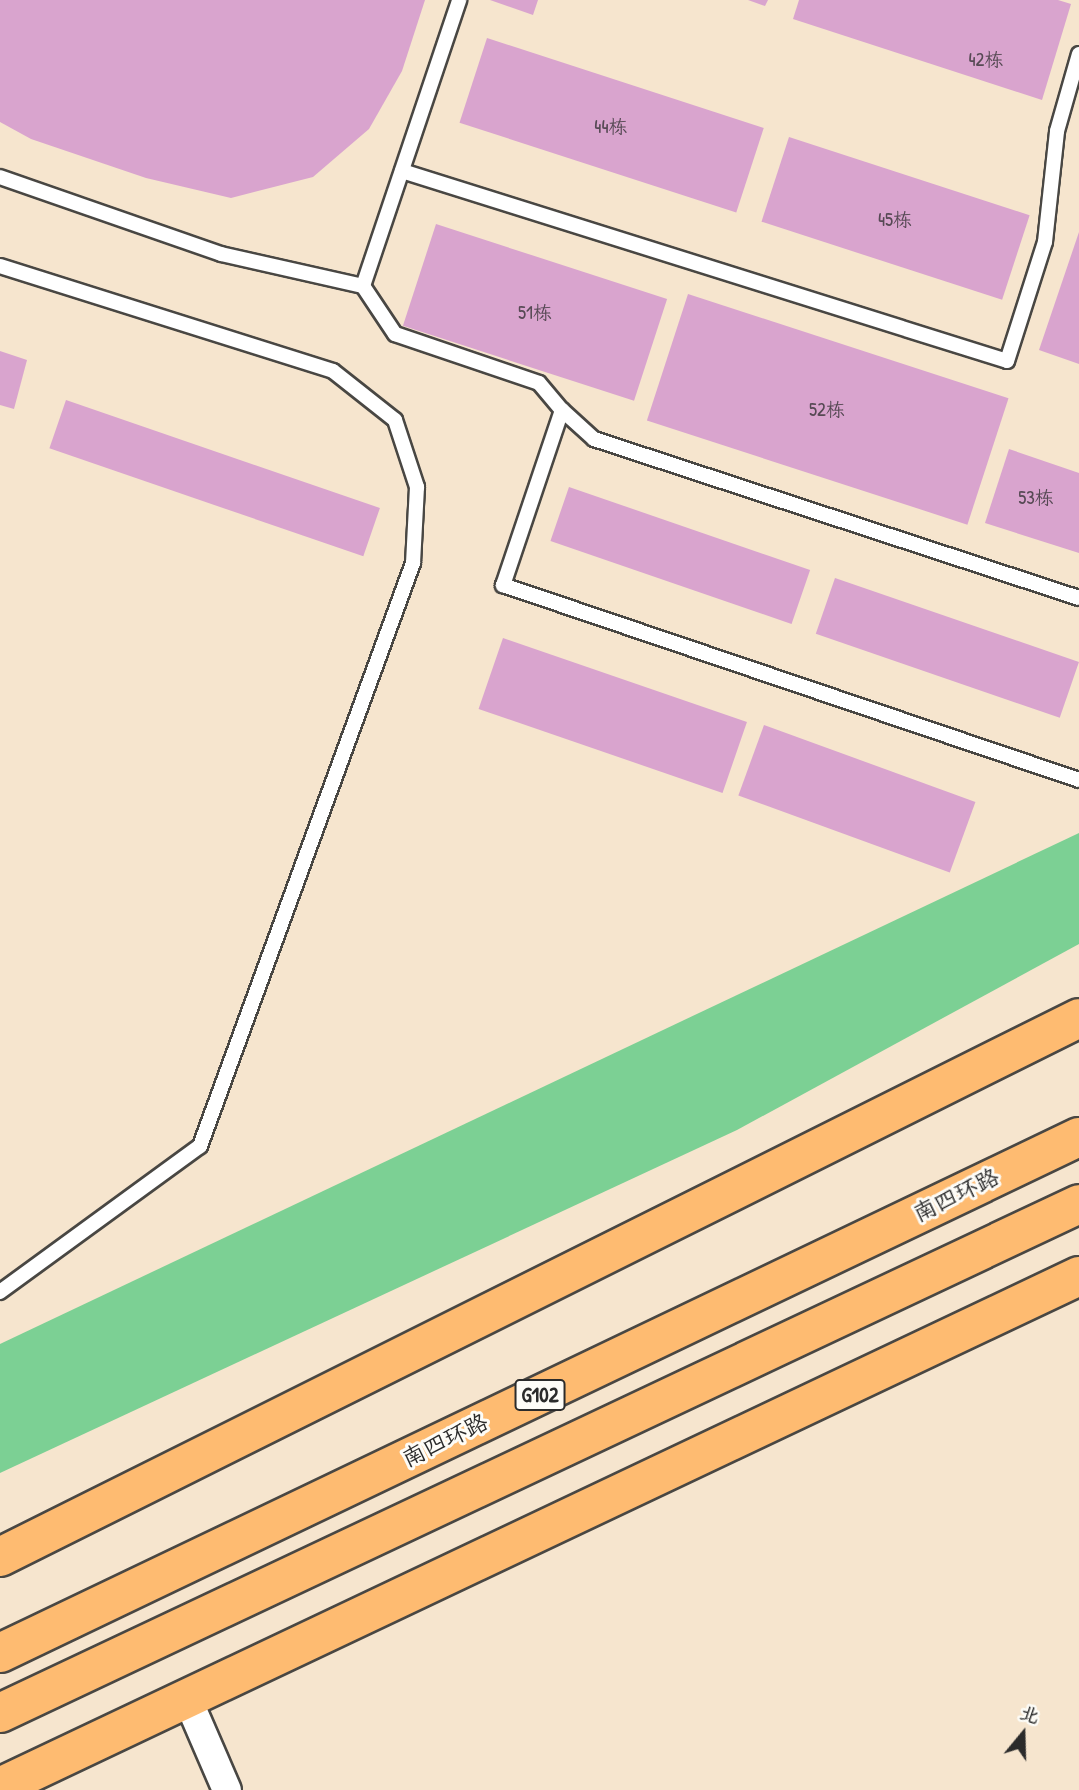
<!DOCTYPE html>
<html>
<head>
<meta charset="utf-8">
<style>
	body { margin:0 }
	#map { position:relative; width:1079px; height:1790px; overflow:hidden; background:#f6e5ce; font-family:"Patrick Hand","LXGW WenKai TC",sans-serif }
	div>[style] { position:absolute }
	.green>* { inset:0; background:#7cd094 }
	.building>* { inset:0; background:#d9a4ce; transform-origin:0 0 }
	.roads { filter:drop-shadow(2px 0 #494743) drop-shadow(-2px 0 #494743) drop-shadow(0 2px #494743) drop-shadow(0 -2px #494743) }
	.service>* { height:14px; margin:-7px; padding:0 7px; transform-origin:7px; border-radius:7px; background:#fff }
	.minor>* { height:28px; margin:-14px; padding:0 14px; transform-origin:14px; border-radius:14px; background:#fff }
	.primary>* { height:38px; margin:-19px; padding:0 19px; transform-origin:19px; border-radius:19px; background:#febb71 }
	.trunk>* { height:38px; margin:-19px; padding:0 19px; transform-origin:19px; border-radius:19px; background:#febb71 }
	span { translate:-50% -50%; white-space:nowrap; text-align:center; line-height:1.15; -webkit-text-stroke:6px #fdfcf7; paint-order:stroke }
	.number-label { font-size:19px; color:#564954 }
	.number-label span { -webkit-text-stroke-width:0 }
	.shield-label span { padding:2px 5px; background:#fdfcf7; border:2px solid; border-radius:5px; -webkit-text-stroke-width:0 }
	.shield-label { font-size:21px; color:#2b2b2b; font-weight:700 }
	.street-label { font-size:23px; color:#2b2b2b }
	.north { position:absolute; left:988px; top:1699px; width:70px; height:70px; -webkit-text-stroke:5px #fdfcf7; paint-order:stroke; rotate:19deg; font-size:19px; font-weight:700; line-height:28px; text-align:center; color:#2b2b2b }
	.north::after { content:''; display:block; margin:auto; width:24px; height:32px; background:#2b2b2b; clip-path:polygon(50% 0,100% 100%,50% 72%,0 100%) }
</style>
</head>
<body>
<div id="map">
	<div class="green">
		<div style="clip-path:polygon(1079px 833px,1079px 944px,737px 1130px,0 1473px,0 1344px)"></div>
	</div>
	<div class="building">
		<div style="clip-path:polygon(0 0,425px 0,402px 71px,369px 129px,313px 177px,231px 198px,146px 178px,31px 139px,0 122px)"></div>
		<div style="clip-path:polygon(490px 0,538px 0,533px 15px)"></div>
		<div style="clip-path:polygon(748px 0,768px 0,765px 6px)"></div>
		<div style="clip-path:polygon(799px 0,1058px 0,1071px 4px,1042px 100px,793px 19px)"></div>
		<div style="left:487px;top:38px;width:291px;height:89px;rotate:18deg"></div>
		<div style="left:789px;top:137px;width:253px;height:89px;rotate:18deg"></div>
		<div style="left:436px;top:224px;width:243px;height:107px;rotate:18deg"></div>
		<div style="clip-path:polygon(1079px 232px,1079px 364px,1039px 350px)"></div>
		<div style="left:688px;top:294px;width:337px;height:133px;rotate:18deg"></div>
		<div style="clip-path:polygon(0 351px,27px 360px,14px 409px,0 405px)"></div>
		<div style="left:66px;top:400px;width:332px;height:51px;rotate:19deg"></div>
		<div style="clip-path:polygon(1009px 449px,1079px 473px,1079px 553px,985px 523px)"></div>
		<div style="left:569px;top:487px;width:255px;height:57px;rotate:19deg"></div>
		<div style="left:835px;top:578px;width:258px;height:59px;rotate:19deg"></div>
		<div style="left:503px;top:638px;width:258px;height:75px;rotate:19deg"></div>
		<div style="left:764px;top:725px;width:225px;height:75px;rotate:20deg"></div>
	</div>
	<div class="roads">
		<div class="service">
			<div style="left:402px;top:171px;width:634px;rotate:17.43deg"></div>
			<div style="left:1007px;top:361px;width:125px;rotate:-72.3deg"></div>
			<div style="left:1045px;top:242px;width:112px;rotate:-83.8deg"></div>
			<div style="left:1057px;top:131px;width:80px;rotate:-74.1deg"></div>
			<div style="left:0;top:177px;width:234px;rotate:19.2deg"></div>
			<div style="left:221px;top:254px;width:146px;rotate:12.7deg"></div>
			<div style="left:363px;top:286px;width:302px;rotate:-71.4deg"></div>
			<div style="left:0;top:266px;width:349px;rotate:17.5deg"></div>
			<div style="left:333px;top:371px;width:79px;rotate:38.3deg"></div>
			<div style="left:395px;top:420px;width:71px;rotate:71.8deg"></div>
			<div style="left:417px;top:487px;width:76px;rotate:93deg"></div>
			<div style="left:413px;top:563px;width:621px;rotate:110.07deg"></div>
			<div style="left:200px;top:1146px;width:248px;rotate:143.9deg"></div>
			<div style="left:363px;top:286px;width:58px;rotate:56.3deg"></div>
			<div style="left:395px;top:334px;width:152px;rotate:18.8deg"></div>
			<div style="left:539px;top:383px;width:35px;rotate:50deg"></div>
			<div style="left:562px;top:410px;width:43px;rotate:42.2deg"></div>
			<div style="left:594px;top:439px;width:510px;rotate:18.15deg"></div>
			<div style="left:562px;top:410px;width:185px;rotate:108.6deg"></div>
			<div style="left:503px;top:585px;width:608px;rotate:18.7deg"></div>
		</div>
		<div class="minor">
			<div style="left:188px;top:1700px;width:98px;rotate:66.6deg"></div>
		</div>
		<div class="primary">
			<div style="left:0;top:1557px;width:1206px;rotate:-26.54deg"></div>
			<div style="left:0;top:1787px;width:1194px;rotate:-25.34deg"></div>
		</div>
		<div class="trunk">
			<div style="left:0;top:1653px;width:1196px;rotate:-25.56deg"></div>
			<div style="left:0;top:1713px;width:1193px;rotate:-25.25deg"></div>
		</div>
	</div>
	<div class="number-label">
		<span style="left:986px;top:60px">42栋</span>
		<span style="left:611px;top:127px">44栋</span>
		<span style="left:895px;top:220px">45栋</span>
		<span style="left:535px;top:313px">51栋</span>
		<span style="left:827px;top:410px">52栋</span>
		<span style="left:1036px;top:498px">53栋</span>
	</div>
	<div class="shield-label">
		<span style="left:540px;top:1395px">G102</span>
	</div>
	<div class="street-label">
		<span style="left:956px;top:1195px;rotate:-26deg">南四环路</span>
		<span style="left:445px;top:1440px;rotate:-26deg">南四环路</span>
	</div>
	<div class="north">北</div>
</div>
</body>
</html>
